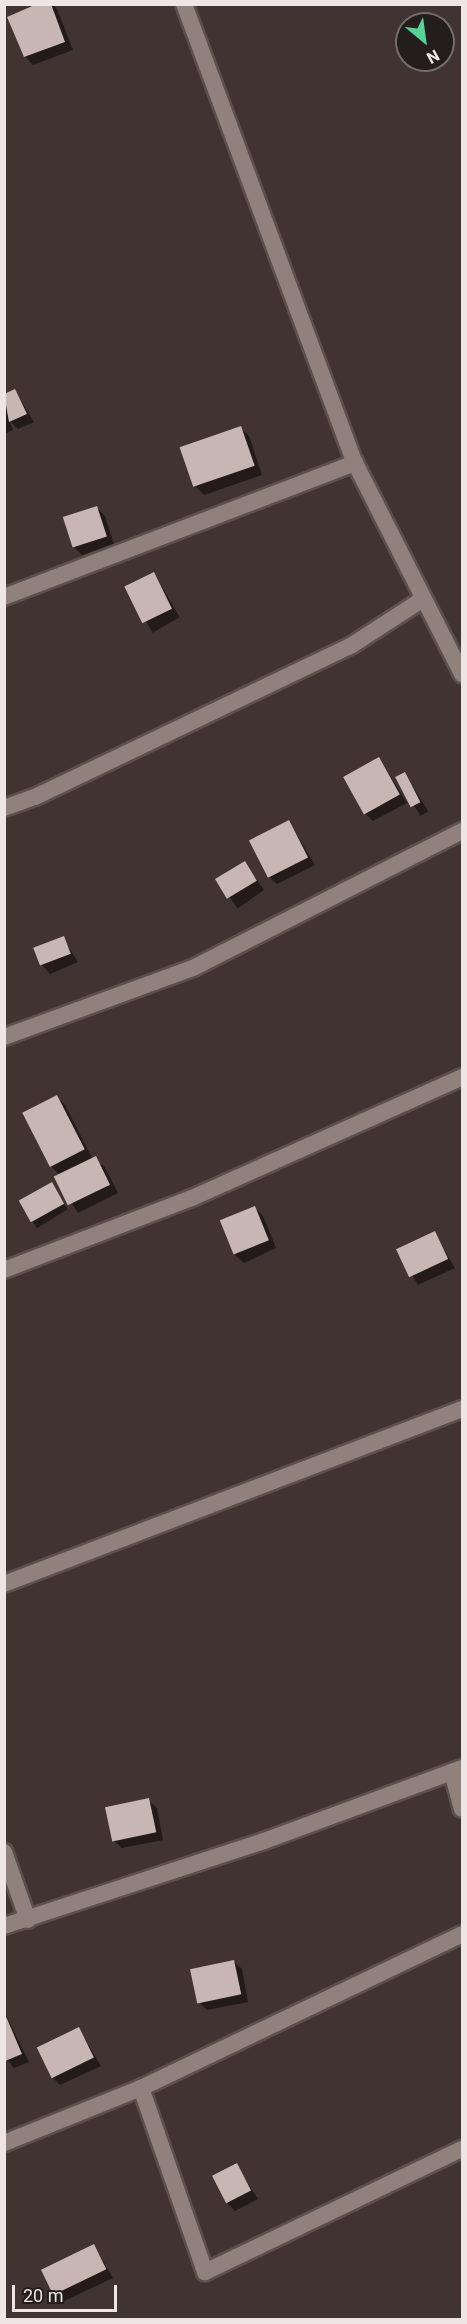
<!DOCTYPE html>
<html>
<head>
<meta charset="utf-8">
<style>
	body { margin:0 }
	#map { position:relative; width:467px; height:2324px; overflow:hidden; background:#403331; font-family:Roboto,sans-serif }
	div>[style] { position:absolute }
	.shadow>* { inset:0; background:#0007; transform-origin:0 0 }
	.building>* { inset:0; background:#c7b6b3; transform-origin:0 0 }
	.roads { filter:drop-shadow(2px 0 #5b504e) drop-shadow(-2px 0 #5b504e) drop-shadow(0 2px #5b504e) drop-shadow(0 -2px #5b504e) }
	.minor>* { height:16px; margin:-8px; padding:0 8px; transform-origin:8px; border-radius:8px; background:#90817d }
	span { translate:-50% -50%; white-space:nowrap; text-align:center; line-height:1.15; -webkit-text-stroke:6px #231d1b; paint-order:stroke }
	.frame { position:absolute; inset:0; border:6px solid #eee6e4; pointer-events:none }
	.north { position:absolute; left:395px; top:12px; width:60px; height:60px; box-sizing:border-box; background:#231d1b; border:2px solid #746d6b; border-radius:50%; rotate:151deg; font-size:16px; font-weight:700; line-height:24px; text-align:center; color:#eee6e4 }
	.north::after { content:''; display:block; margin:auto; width:21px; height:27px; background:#55d395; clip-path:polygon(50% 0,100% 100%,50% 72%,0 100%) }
	.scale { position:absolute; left:12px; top:2285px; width:105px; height:27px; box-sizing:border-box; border:3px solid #eee6e4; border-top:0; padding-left:8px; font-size:18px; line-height:21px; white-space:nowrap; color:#eee6e4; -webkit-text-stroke:4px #231d1b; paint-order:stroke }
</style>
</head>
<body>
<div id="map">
	<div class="shadow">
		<div style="clip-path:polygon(41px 4px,52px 4px,57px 9px,73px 50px,33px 65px,25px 56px)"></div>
		<div style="clip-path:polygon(15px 391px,34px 422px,18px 429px,9px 420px,13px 430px,4px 434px,4px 396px)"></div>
		<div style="clip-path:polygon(240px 428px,249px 436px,262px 475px,204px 495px,196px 487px)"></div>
		<div style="clip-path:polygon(97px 508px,105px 516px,114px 544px,82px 555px,74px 547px)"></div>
		<div style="left:154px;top:573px;width:51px;height:31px;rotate:60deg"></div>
		<div style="clip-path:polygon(379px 758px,407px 803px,373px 821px,365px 813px)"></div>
		<div style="left:405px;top:774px;width:44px;height:9px;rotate:58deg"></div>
		<div style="clip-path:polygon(289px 822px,315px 865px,277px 884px,268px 876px)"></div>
		<div style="left:245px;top:863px;width:33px;height:32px;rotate:55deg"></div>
		<div style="clip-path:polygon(63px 938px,78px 962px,50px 974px,42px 965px)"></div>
		<div style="clip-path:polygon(57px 1096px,65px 1105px,93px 1160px,104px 1166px,118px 1193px,78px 1213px,56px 1178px,61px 1176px,51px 1166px)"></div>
		<div style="left:51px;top:1183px;width:31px;height:36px;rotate:58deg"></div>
		<div style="clip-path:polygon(255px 1208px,263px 1216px,276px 1248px,244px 1263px,235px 1255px)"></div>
		<div style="clip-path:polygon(434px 1233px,455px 1268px,418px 1285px,398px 1250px)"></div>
		<div style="clip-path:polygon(148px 1800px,157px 1808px,163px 1840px,122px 1848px,113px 1840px)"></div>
		<div style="clip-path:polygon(233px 1961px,242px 1969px,248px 2002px,207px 2010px,199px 2002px)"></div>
		<div style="clip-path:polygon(4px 2011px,29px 2062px,14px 2068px,4px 2056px)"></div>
		<div style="clip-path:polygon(79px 2029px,101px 2066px,60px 2085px,52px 2077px)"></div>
		<div style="clip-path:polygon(236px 2165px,258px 2199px,235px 2211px,226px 2202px)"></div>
		<div style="clip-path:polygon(94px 2246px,113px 2278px,62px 2302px,54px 2294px)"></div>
	</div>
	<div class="building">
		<div style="clip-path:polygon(37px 4px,51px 4px,65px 42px,24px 57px,7px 17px)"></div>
		<div style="clip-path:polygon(15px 389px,27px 414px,9px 422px,4px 394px)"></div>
		<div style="left:241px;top:426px;width:42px;height:65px;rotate:71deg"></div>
		<div style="left:97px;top:506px;width:32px;height:36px;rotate:72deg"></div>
		<div style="left:154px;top:572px;width:41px;height:33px;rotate:64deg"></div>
		<div style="left:379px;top:757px;width:43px;height:41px;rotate:61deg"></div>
		<div style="left:405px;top:772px;width:34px;height:11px;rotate:63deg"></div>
		<div style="left:289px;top:820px;width:42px;height:45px;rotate:63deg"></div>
		<div style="left:245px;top:861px;width:23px;height:35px;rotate:59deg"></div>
		<div style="left:64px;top:936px;width:19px;height:33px;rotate:69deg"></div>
		<div style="left:57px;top:1095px;width:61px;height:39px;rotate:63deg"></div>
		<div style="left:96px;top:1156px;width:32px;height:47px;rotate:64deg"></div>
		<div style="left:52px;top:1182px;width:25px;height:38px;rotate:61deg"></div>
		<div style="left:255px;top:1206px;width:37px;height:38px;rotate:68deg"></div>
		<div style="left:435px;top:1231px;width:31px;height:43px;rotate:65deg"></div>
		<div style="left:149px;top:1798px;width:35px;height:45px;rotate:78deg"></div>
		<div style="left:234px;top:1960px;width:35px;height:45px;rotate:78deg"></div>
		<div style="clip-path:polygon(5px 2014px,22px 2054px,5px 2061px)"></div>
		<div style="left:79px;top:2027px;width:34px;height:47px;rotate:64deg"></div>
		<div style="left:237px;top:2163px;width:31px;height:28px;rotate:63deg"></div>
		<div style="left:94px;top:2244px;width:28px;height:59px;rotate:64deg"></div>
	</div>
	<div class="roads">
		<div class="minor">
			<div style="left:184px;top:4px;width:490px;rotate:69.6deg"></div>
			<div style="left:355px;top:463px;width:237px;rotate:63.1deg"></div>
			<div style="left:4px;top:597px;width:376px;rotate:-20.9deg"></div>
			<div style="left:4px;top:808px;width:33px;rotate:-20deg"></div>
			<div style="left:35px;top:797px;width:352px;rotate:-25.6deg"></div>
			<div style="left:352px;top:645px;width:85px;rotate:-32.9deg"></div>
			<div style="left:4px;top:1037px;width:201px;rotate:-20.1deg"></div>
			<div style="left:193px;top:968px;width:302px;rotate:-27deg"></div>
			<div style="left:4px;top:1270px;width:201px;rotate:-21deg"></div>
			<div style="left:192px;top:1198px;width:296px;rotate:-24.1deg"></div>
			<div style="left:4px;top:1584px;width:490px;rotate:-20.9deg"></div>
			<div style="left:452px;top:1772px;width:38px;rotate:75deg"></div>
			<div style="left:4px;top:1852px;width:72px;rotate:70.6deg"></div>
			<div style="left:4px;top:1926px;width:274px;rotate:-18.1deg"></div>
			<div style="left:264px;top:1841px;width:211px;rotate:-20.2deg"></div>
			<div style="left:141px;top:2088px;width:195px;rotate:70.8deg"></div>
			<div style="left:205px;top:2272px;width:285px;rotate:-25.6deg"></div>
			<div style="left:4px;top:2143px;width:148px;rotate:-21.9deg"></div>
			<div style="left:141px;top:2088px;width:356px;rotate:-25.6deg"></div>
		</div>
	</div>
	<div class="frame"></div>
	<div class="north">N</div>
	<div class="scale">20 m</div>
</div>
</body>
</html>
